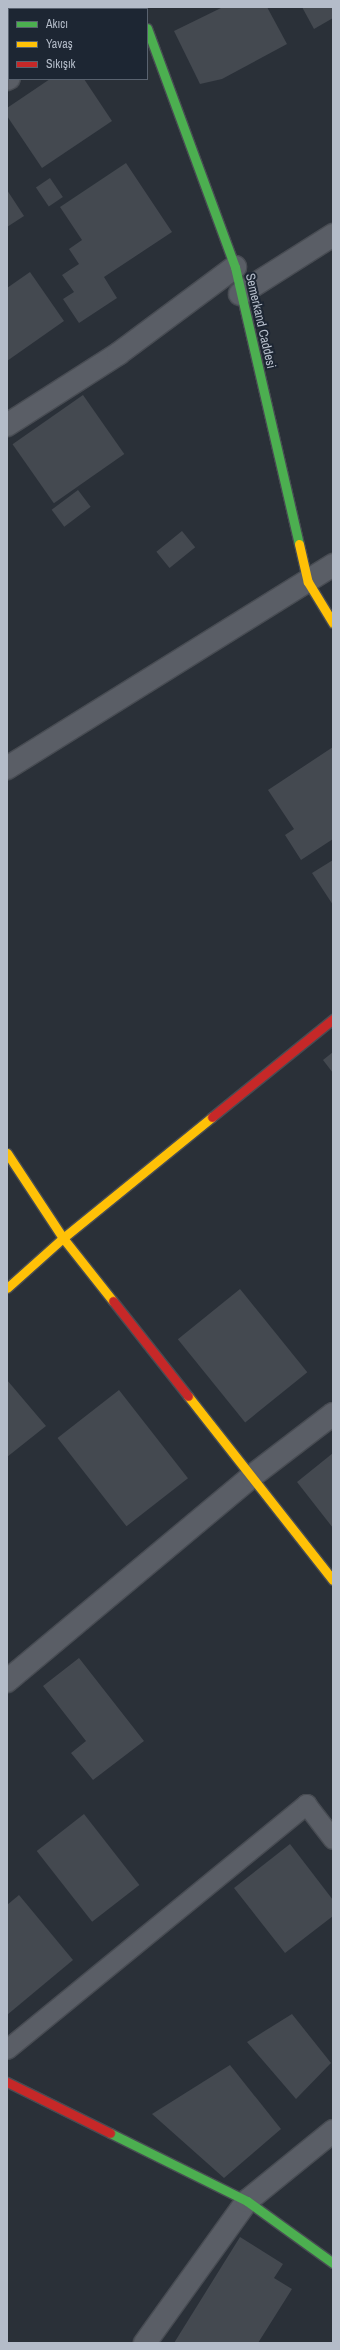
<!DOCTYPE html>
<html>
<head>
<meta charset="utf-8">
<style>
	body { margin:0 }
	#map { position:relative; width:340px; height:2350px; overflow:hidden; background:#2a3038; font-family:"Archivo Narrow",sans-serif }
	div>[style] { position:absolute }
	.building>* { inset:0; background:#444950; transform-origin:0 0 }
	.roads { filter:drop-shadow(1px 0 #484c53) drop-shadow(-1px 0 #484c53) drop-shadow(0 1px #484c53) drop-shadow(0 -1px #484c53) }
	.lane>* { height:19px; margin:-9.5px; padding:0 9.5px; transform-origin:9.5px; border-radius:9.5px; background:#5a5e66 }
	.street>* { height:22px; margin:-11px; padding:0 11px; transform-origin:11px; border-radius:11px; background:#5a5e66 }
	.fast>* { height:9px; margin:-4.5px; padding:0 4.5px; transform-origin:4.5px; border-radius:4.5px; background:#4caf50 }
	.slow>* { height:9px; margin:-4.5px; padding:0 4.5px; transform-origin:4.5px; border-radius:4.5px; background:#ffc107 }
	.jam>* { height:9px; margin:-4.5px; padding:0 4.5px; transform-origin:4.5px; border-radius:4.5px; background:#c62828 }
	span { translate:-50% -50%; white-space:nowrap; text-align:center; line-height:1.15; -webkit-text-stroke:4px #1d2633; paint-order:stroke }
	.street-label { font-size:13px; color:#b4bcc9 }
	.frame { position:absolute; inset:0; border:8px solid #b4bcc9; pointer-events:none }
	.legend { position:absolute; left:8px; top:8px; width:140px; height:72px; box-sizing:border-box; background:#1d2633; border:1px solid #59626f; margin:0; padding:5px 7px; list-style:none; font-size:12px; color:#b4bcc9 }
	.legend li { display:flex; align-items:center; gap:8px; height:20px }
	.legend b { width:20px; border:1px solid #59626f }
</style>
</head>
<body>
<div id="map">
	<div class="building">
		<div style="clip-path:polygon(7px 7px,23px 7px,9px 9px,9px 15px)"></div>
		<div style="clip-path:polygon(223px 7px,267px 7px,287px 44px,222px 79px,200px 84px,174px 31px)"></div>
		<div style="clip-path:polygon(302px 7px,333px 7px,333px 18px,314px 29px)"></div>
		<div style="clip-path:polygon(50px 79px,84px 79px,112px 121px,42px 168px,7px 116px,7px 108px)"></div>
		<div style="clip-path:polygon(126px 163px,172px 232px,104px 277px,117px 298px,79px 323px,63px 299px,74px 292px,62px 275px,79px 264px,69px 249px,82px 240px,60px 207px)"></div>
		<div style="left:50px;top:178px;width:23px;height:17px;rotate:56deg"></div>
		<div style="clip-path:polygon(7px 190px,24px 216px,7px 227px)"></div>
		<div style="clip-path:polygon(30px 272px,64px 321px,7px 361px,7px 288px)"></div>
		<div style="left:83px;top:395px;width:72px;height:86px;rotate:55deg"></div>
		<div style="left:78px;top:490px;width:21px;height:33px;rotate:53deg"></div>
		<div style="left:182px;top:531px;width:21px;height:33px;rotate:51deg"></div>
		<div style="clip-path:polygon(333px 747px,333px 839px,301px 860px,285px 835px,294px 829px,268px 790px)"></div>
		<div style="clip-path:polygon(333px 860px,333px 905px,312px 873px)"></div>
		<div style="clip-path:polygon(333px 1052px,333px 1073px,323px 1060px)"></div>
		<div style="left:240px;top:1289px;width:107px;height:80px;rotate:51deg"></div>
		<div style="clip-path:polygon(7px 1380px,46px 1426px,7px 1457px)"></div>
		<div style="left:119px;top:1390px;width:112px;height:78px;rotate:52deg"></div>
		<div style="clip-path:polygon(333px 1453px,333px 1528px,297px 1482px)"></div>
		<div style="clip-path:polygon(79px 1658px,144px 1741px,93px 1780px,71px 1753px,86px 1741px,43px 1686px)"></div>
		<div style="left:84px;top:1814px;width:90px;height:60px;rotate:52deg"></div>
		<div style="clip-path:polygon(290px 1844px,333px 1900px,333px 1916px,285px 1953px,234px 1888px)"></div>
		<div style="clip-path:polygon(19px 1895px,73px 1960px,7px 2015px,7px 1905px)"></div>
		<div style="clip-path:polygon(292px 2014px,331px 2063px,296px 2099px,247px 2042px)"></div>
		<div style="clip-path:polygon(230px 2065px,281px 2129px,224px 2178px,152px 2114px)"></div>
		<div style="clip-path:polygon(240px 2237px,283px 2264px,274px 2278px,292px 2289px,258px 2343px,174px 2343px)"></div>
	</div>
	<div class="roads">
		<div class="lane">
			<div style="left:7px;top:2049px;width:387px;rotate:-39.3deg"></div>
			<div style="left:306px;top:1804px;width:44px;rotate:52.4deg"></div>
		</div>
		<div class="street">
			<div style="left:108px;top:9px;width:4px;rotate:-34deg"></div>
			<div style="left:7px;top:79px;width:2px;rotate:-27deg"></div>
			<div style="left:240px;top:294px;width:110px;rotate:-32.4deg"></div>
			<div style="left:7px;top:425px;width:132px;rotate:-32.6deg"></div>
			<div style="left:118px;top:354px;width:146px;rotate:-36.6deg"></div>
			<div style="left:7px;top:768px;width:384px;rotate:-31.9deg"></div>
			<div style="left:7px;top:1681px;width:319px;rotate:-39.9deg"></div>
			<div style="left:252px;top:1476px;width:102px;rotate:-37.4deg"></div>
			<div style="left:145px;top:2343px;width:175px;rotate:-54.3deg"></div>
			<div style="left:247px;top:2201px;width:111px;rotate:-39.1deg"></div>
		</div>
		<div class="fast">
			<div style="left:139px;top:7px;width:2px;rotate:63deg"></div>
			<div style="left:147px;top:28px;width:255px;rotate:69.8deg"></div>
			<div style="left:235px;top:267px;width:284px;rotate:77deg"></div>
			<div style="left:110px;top:2133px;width:153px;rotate:26.4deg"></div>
			<div style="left:247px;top:2201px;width:106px;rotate:35.8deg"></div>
		</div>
		<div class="slow">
			<div style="left:299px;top:544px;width:39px;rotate:77deg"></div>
			<div style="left:308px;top:582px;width:48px;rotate:58.6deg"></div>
			<div style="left:7px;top:1153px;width:102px;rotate:56.6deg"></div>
			<div style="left:63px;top:1238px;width:80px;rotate:51.6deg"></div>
			<div style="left:7px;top:1288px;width:75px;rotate:-41.8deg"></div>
			<div style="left:63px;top:1238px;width:192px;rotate:-39.1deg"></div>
			<div style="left:188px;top:1396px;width:234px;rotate:51.8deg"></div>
		</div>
		<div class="jam">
			<div style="left:212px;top:1117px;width:156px;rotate:-39deg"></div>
			<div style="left:113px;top:1301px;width:121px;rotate:51.7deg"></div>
			<div style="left:7px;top:2082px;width:115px;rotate:26.3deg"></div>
		</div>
	</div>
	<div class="street-label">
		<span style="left:260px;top:321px;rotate:77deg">Semerkand Caddesi</span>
	</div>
	<div class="frame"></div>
	<ul class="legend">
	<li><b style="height:5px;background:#4caf50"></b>Akıcı</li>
	<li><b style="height:5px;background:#ffc107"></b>Yavaş</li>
	<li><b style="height:5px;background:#c62828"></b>Sıkışık</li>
	</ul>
</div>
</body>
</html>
